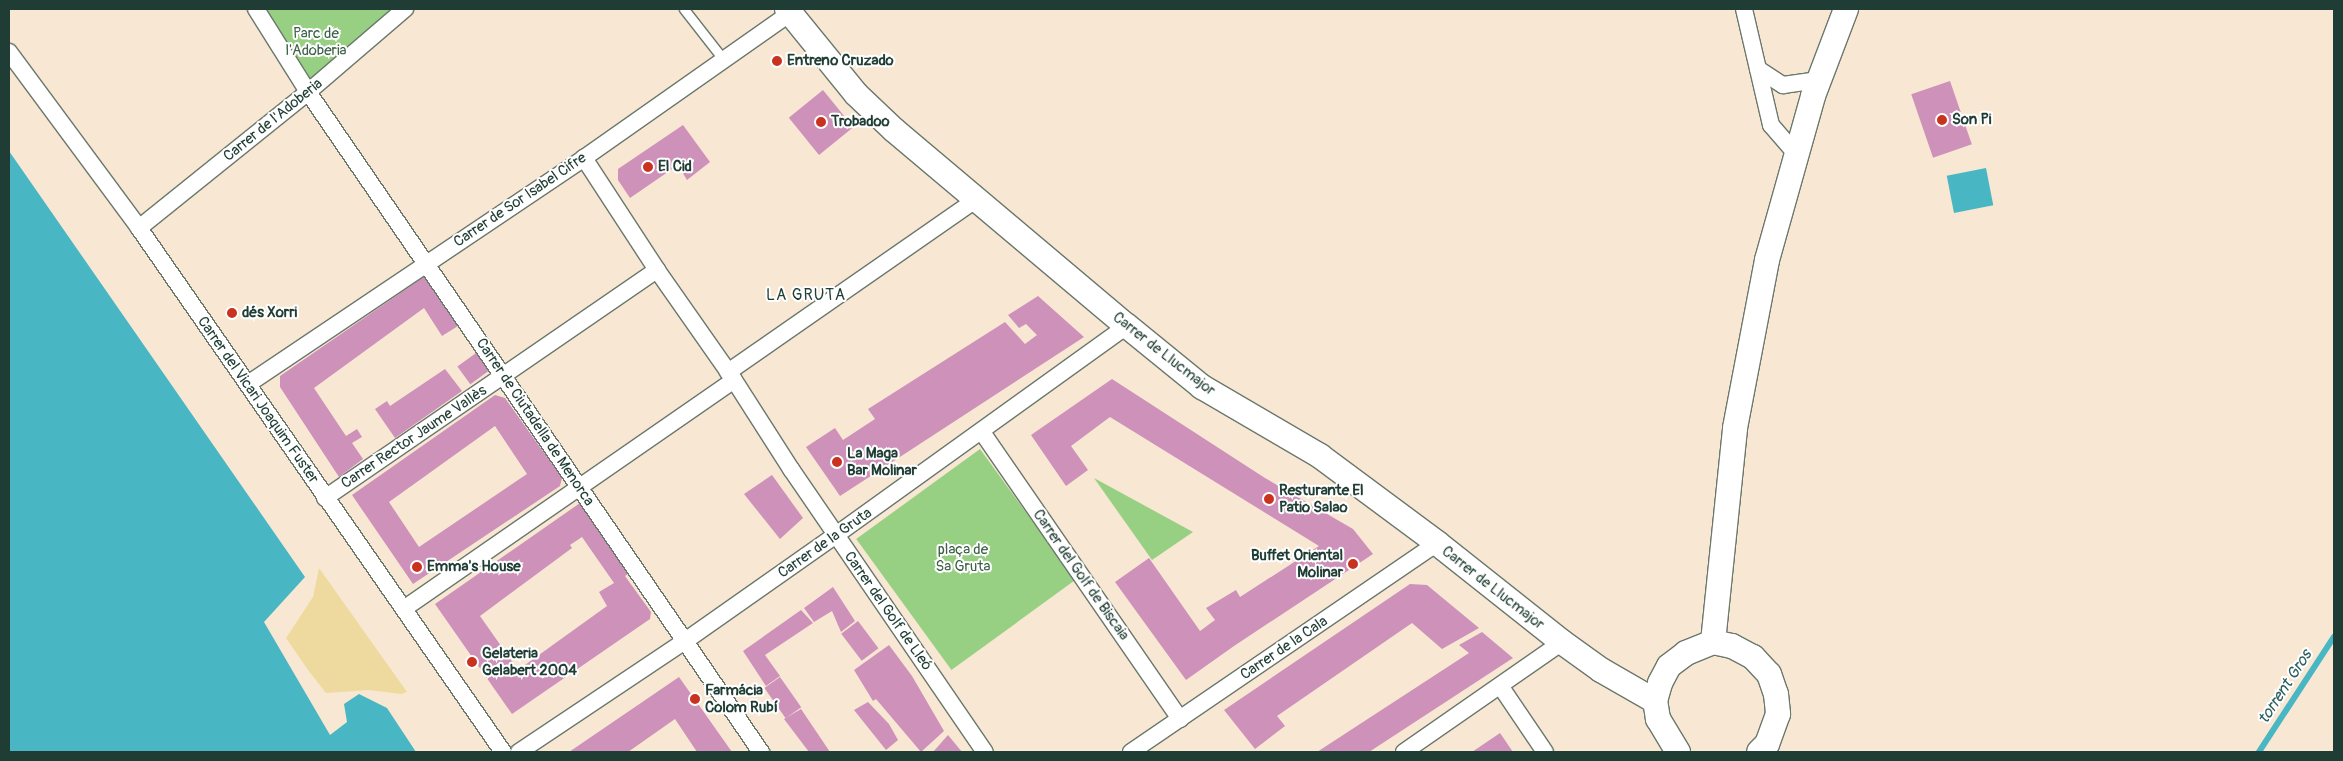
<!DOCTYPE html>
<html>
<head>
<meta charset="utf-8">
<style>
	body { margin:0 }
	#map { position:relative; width:2343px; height:761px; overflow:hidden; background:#f8e7d3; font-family:Pangolin,sans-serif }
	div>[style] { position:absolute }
	.green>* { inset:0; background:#98d083; transform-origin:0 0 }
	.sand>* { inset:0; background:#eeda9e }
	.water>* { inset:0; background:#49b6c4; transform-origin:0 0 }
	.stream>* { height:5.5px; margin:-2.75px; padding:0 2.75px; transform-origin:2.75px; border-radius:2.75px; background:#49b6c4 }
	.building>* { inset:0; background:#ce91ba; transform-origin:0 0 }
	.roads { filter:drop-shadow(1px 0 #6b786c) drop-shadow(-1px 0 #6b786c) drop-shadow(0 1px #6b786c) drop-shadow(0 -1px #6b786c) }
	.lane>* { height:9px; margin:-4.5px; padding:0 4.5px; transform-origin:4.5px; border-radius:4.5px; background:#fff }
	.street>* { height:16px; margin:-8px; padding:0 8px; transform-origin:8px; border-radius:8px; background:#fff }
	.secondary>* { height:24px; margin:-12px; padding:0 12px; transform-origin:12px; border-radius:12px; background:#fff }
	.dots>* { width:14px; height:14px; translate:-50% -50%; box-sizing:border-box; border:2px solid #fff; border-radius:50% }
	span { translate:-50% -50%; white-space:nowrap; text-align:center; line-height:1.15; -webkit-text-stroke:4px #fff; paint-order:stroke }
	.park-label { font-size:15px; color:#3d6248 }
	.poi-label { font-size:15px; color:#1f3d34; font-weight:700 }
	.left { translate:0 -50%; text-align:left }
	.right { translate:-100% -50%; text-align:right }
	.street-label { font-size:15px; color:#1f3d34 }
	.neighbourhood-label { font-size:16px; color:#1f3d34; letter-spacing:1px }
	.water-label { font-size:16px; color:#2c615f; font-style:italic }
	.frame { position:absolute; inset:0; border:10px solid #1f3d34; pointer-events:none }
</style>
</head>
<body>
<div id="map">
	<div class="green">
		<div style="clip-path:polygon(256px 9px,405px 9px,308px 92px)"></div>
		<div style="left:980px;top:449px;width:162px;height:153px;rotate:54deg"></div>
		<div style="clip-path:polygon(1094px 478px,1193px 532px,1152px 560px)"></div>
	</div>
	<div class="sand">
		<div style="clip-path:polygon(319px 568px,407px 692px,401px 694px,369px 690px,326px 693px,308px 670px,286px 638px,313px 597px)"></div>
	</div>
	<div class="water">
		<div style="clip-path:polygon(9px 151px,305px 577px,264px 622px,330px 735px,347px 722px,344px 704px,359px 694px,387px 708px,416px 752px,9px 752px)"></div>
		<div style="left:1986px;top:168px;width:38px;height:40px;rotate:79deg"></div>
	</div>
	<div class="stream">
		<div style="left:2259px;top:752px;width:137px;rotate:-56.9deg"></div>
	</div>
	<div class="building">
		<div style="left:1950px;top:81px;width:67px;height:41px;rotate:71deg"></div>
		<div style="left:823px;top:90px;width:48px;height:44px;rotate:51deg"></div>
		<div style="clip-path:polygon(683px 125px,710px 162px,687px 180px,678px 165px,630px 198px,618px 180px,618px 169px)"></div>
		<div style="clip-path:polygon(425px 276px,458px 326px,442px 336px,424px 308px,314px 388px,346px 436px,357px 429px,362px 437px,352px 443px,363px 459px,339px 477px,280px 387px,280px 376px)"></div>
		<div style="clip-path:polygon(1038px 296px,1084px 337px,840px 496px,806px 447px,835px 428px,843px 440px,875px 419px,868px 409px,1005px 322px,1025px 344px,1037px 335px,1026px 324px,1019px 328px,1008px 315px)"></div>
		<div style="left:476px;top:353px;width:22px;height:23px;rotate:54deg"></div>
		<div style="clip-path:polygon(445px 369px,462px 391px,395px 438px,375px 409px,387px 401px,390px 406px)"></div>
		<div style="clip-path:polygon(1112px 379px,1265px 478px,1353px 529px,1373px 554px,1234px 646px,1186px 680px,1115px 582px,1149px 558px,1200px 631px,1215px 620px,1206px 608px,1236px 590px,1240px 597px,1319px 546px,1110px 417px,1071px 446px,1088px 470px,1066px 486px,1031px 435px)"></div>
		<div style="clip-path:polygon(evenodd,495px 395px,505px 398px,562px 478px,560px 486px,413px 584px,352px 495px,495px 395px,495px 426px,527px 474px,419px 547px,389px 502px,495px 426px)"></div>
		<div style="clip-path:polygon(772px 475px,803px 518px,780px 539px,744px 494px)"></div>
		<div style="clip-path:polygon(evenodd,580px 503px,628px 574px,625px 576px,651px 612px,650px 619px,512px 714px,435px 604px,580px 503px,582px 537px,614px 583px,599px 592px,607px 606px,518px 670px,480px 616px,572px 548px,570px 545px,582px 537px)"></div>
		<div style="clip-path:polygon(1410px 584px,1427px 585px,1479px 628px,1442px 649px,1412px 623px,1277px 716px,1285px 726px,1255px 749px,1224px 710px)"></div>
		<div style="clip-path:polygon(833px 587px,855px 621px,841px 632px,832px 611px,814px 622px,804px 608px)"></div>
		<div style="clip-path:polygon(801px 610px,813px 623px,765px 655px,780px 676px,766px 686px,743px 651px)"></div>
		<div style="left:858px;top:621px;width:34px;height:21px;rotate:53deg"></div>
		<div style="clip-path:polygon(1482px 632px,1513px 658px,1369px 752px,1317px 752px,1469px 653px,1459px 645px)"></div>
		<div style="clip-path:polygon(889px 645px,912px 676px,944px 731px,921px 752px,876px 699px,873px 701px,854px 670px)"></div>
		<div style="clip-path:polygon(679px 677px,732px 752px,697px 752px,675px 719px,628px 752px,569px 752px)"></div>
		<div style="left:780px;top:677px;width:37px;height:19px;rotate:55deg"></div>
		<div style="clip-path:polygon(868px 702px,889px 724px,898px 740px,886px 750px,854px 710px)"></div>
		<div style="clip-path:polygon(801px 709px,830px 752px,809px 752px,784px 719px)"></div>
		<div style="clip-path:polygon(1500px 733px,1513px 752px,1472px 752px)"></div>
		<div style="clip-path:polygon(948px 735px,962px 752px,933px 752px)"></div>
	</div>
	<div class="roads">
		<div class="lane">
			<div style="left:684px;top:9px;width:63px;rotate:52deg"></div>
		</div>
		<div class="street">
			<div style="left:256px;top:9px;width:98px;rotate:57.9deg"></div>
			<div style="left:308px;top:92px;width:801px;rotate:55.54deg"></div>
			<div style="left:1744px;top:9px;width:119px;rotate:76.9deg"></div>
			<div style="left:1771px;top:125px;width:38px;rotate:49deg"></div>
			<div style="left:9px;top:52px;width:219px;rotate:53.5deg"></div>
			<div style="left:139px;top:228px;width:638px;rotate:55.21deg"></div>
			<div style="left:1758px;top:69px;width:30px;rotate:33deg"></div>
			<div style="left:1783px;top:85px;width:36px;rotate:-8deg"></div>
			<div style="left:139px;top:228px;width:217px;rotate:-38.8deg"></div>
			<div style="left:308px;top:92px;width:128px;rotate:-40.6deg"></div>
			<div style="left:728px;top:372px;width:303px;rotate:-34.8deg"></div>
			<div style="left:734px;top:380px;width:106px;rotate:57.4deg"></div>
			<div style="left:791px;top:469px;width:343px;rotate:55.6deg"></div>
			<div style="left:248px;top:384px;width:405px;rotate:-33.9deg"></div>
			<div style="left:584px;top:158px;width:252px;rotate:-35.1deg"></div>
			<div style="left:982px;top:432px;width:349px;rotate:55.4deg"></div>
			<div style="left:325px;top:498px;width:403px;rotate:-34.5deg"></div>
			<div style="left:405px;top:608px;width:400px;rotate:-34.7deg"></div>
			<div style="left:734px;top:380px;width:134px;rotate:-125deg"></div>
			<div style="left:657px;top:270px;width:134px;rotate:-123.1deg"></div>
			<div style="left:1501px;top:687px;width:78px;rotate:55.9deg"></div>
			<div style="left:519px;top:752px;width:200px;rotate:-33.8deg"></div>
			<div style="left:685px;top:641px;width:184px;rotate:-35.1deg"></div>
			<div style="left:836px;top:535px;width:358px;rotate:-35.7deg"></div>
			<div style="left:1131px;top:752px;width:371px;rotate:-34.3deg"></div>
			<div style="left:1404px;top:752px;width:193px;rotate:-34.8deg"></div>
		</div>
		<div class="secondary">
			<div style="left:787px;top:9px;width:109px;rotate:50.9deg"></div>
			<div style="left:856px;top:94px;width:52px;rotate:43.5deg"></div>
			<div style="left:894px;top:130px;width:304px;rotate:40.1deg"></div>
			<div style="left:1127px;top:326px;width:97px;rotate:39.1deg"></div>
			<div style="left:1202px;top:387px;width:137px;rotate:30.3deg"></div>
			<div style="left:1320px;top:456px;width:146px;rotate:36.6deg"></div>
			<div style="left:1437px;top:543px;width:159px;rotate:38.4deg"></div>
			<div style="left:1562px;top:642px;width:48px;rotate:35.7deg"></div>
			<div style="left:1601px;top:670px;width:62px;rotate:29.9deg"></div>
			<div style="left:1713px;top:642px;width:215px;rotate:-84.1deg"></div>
			<div style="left:1735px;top:428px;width:171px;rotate:-79.2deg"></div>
			<div style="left:1767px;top:260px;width:170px;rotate:-74.3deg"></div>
			<div style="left:1813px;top:96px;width:93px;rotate:-69.2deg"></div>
			<div style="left:1678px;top:752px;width:39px;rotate:-121deg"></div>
			<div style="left:1658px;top:719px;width:18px;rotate:-99deg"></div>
			<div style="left:1655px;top:701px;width:19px;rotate:-74deg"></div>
			<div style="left:1660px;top:683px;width:19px;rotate:-62deg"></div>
			<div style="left:1669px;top:666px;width:21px;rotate:-37deg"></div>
			<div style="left:1686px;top:653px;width:29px;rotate:-22deg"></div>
			<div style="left:1713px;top:642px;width:19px;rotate:12deg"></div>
			<div style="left:1732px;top:646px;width:24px;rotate:28deg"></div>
			<div style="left:1753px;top:657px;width:23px;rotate:47deg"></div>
			<div style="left:1769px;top:674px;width:21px;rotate:71deg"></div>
			<div style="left:1776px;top:694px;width:20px;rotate:84deg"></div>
			<div style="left:1778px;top:714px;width:32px;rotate:110deg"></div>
			<div style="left:1767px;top:744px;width:11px;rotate:135deg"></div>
		</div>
	</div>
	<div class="dots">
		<div style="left:777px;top:61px;background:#c8321e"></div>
		<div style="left:1942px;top:120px;background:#c8321e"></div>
		<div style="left:821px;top:122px;background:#c8321e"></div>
		<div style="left:648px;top:167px;background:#c8321e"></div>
		<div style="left:232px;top:313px;background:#c8321e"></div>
		<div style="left:837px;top:462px;background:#c8321e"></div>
		<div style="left:1269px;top:499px;background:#c8321e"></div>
		<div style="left:1353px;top:564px;background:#c8321e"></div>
		<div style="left:417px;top:567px;background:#c8321e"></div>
		<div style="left:472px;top:662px;background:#c8321e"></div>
		<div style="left:695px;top:699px;background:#c8321e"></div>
	</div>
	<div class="park-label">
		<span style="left:316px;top:42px">Parc de<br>l'Adoberia</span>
		<span style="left:963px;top:558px">plaça de<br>Sa Gruta</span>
	</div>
	<div class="poi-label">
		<span class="left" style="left:787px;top:61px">Entreno Cruzado</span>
		<span class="left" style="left:1952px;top:120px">Son Pi</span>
		<span class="left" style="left:831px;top:122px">Trobadoo</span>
		<span class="left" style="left:658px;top:167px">El Cid</span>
		<span class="left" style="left:242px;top:313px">dés Xorri</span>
		<span class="left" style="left:847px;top:462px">La Maga<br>Bar Molinar</span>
		<span class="left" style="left:1279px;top:499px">Resturante El<br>Patio Salao</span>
		<span class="right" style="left:1343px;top:564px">Buffet Oriental<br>Molinar</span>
		<span class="left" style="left:427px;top:567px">Emma's House</span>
		<span class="left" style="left:482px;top:662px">Gelateria<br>Gelabert 2004</span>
		<span class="left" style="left:705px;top:699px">Farmácia<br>Colom Rubí</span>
	</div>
	<div class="street-label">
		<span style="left:273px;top:120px;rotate:-39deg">Carrer de l'Adoberia</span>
		<span style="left:520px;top:200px;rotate:-34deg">Carrer de Sor Isabel Cifre</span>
		<span style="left:1164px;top:354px;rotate:38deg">Carrer de Llucmajor</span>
		<span style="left:258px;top:400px;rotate:55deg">Carrer del Vicari Joaquim Fuster</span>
		<span style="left:535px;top:422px;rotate:56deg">Carrer de Ciutadella de Menorca</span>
		<span style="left:414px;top:437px;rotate:-34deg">Carrer Rector Jaume Vallès</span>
		<span style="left:825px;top:543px;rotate:-35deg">Carrer de la Gruta</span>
		<span style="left:1081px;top:575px;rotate:55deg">Carrer del Golf de Biscaia</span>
		<span style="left:1493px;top:588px;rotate:38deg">Carrer de Llucmajor</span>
		<span style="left:888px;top:611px;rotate:55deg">Carrer del Golf de Lleó</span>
		<span style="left:1284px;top:648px;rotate:-34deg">Carrer de la Cala</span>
	</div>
	<div class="neighbourhood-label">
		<span style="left:806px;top:295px">LA GRUTA</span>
	</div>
	<div class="water-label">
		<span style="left:2285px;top:687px;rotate:-57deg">torrent Gros</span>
	</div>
	<div class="frame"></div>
</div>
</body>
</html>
